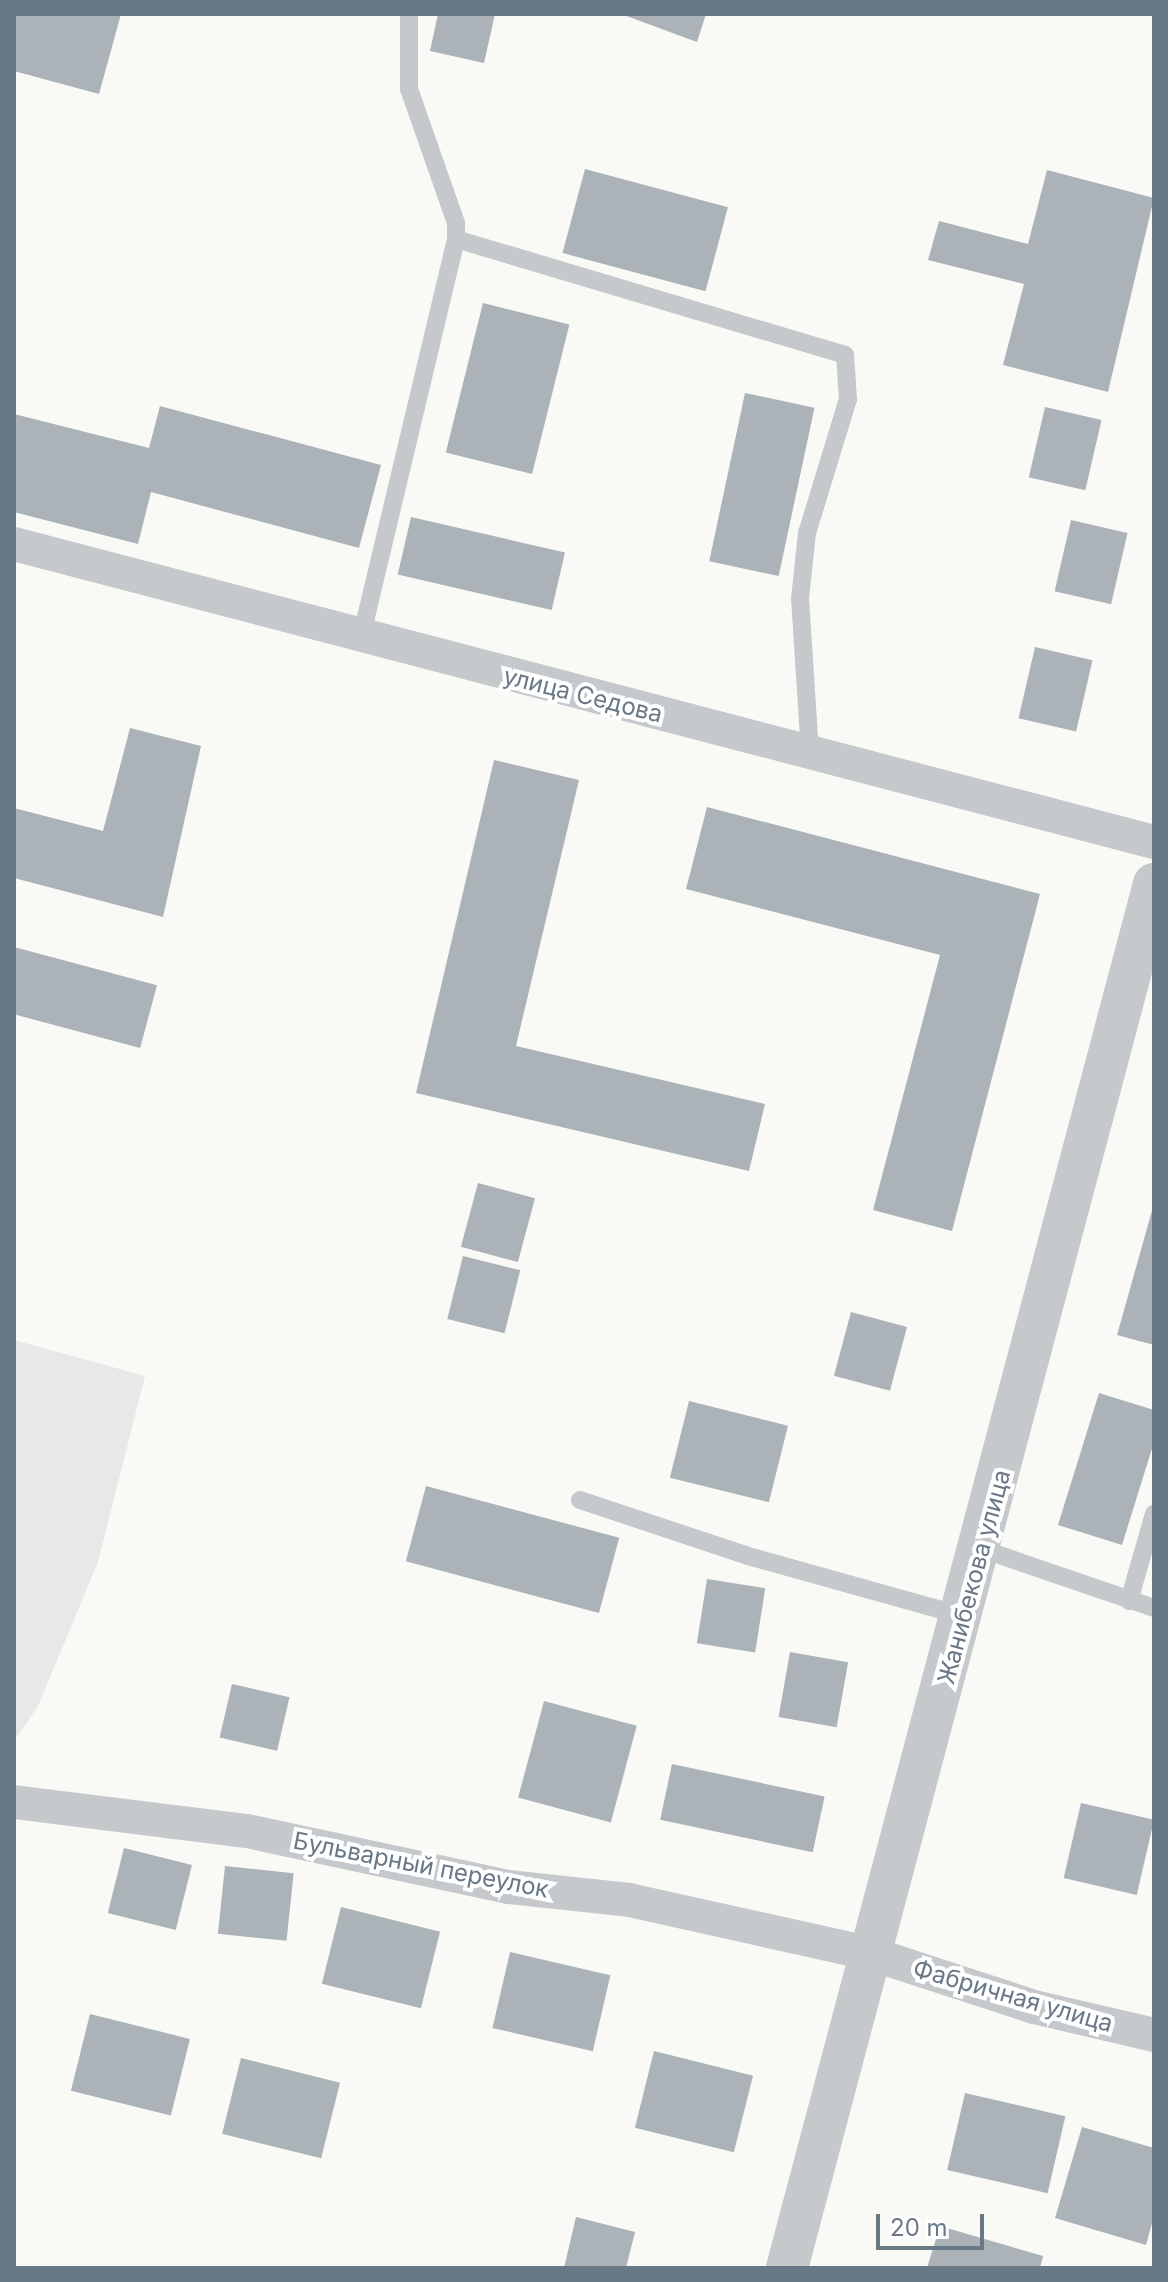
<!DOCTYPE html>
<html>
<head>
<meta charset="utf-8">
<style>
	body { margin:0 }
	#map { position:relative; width:1168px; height:2282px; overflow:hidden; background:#f9f9f6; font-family:Inter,sans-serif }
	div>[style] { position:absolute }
	.built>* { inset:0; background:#e7e8e7 }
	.building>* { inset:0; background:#abb3b9; transform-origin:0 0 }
	.service>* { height:18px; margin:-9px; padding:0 9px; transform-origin:9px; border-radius:9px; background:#c5c9cc }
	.minor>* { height:34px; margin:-17px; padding:0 17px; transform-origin:17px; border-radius:17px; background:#c5c9cc }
	.tertiary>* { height:42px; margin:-21px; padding:0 21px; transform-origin:21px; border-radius:21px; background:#c5c9cc }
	span { translate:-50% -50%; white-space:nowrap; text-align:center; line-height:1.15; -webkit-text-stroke:8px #fff; paint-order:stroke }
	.street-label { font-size:24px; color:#687887 }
	.frame { position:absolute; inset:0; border:16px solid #687887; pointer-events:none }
	.scale { position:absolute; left:876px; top:2214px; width:108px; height:36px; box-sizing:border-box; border:4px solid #687887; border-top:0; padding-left:10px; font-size:24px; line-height:28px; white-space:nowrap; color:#687887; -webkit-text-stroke:6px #fff; paint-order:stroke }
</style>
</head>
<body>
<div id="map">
	<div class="built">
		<div style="clip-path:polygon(14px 1340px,145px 1376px,98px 1562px,38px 1706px,14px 1741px)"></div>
	</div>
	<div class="building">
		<div style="clip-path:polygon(14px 14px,121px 14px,99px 94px,14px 71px)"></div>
		<div style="clip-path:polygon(438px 14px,495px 14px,484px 63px,430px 51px)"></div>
		<div style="clip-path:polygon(621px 14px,706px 14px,697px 42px)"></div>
		<div style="left:585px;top:169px;width:148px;height:87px;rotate:15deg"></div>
		<div style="clip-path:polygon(1047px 170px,1154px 198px,1108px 392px,1003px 365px,1024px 284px,928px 260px,939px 221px,1028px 244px)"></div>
		<div style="left:483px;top:303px;width:89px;height:154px;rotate:14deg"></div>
		<div style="left:745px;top:393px;width:71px;height:172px;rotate:12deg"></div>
		<div style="clip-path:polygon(160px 406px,381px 465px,359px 548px,151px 492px,138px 544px,14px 512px,14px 414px,149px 448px)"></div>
		<div style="left:1045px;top:407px;width:58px;height:72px;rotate:13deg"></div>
		<div style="left:411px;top:517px;width:158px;height:59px;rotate:13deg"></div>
		<div style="left:1071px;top:520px;width:58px;height:73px;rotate:13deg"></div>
		<div style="left:1035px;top:647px;width:59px;height:73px;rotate:13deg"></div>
		<div style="clip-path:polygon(130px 728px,201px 746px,163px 917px,14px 878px,14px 808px,103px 831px)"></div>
		<div style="clip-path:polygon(494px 760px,579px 780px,516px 1046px,765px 1104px,749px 1171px,416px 1093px)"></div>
		<div style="clip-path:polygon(707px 807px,1040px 894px,952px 1231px,873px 1210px,940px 955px,686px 889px)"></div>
		<div style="left:14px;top:947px;width:148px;height:65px;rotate:15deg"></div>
		<div style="left:478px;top:1183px;width:59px;height:66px;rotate:15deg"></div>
		<div style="clip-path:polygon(1153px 1207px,1154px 1207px,1154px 1345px,1117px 1335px)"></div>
		<div style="left:463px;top:1256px;width:59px;height:65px;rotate:14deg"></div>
		<div style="left:851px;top:1312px;width:58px;height:66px;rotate:15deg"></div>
		<div style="clip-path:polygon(1099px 1393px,1154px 1410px,1154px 1442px,1122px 1545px,1058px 1525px)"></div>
		<div style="left:689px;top:1401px;width:102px;height:79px;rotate:14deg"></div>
		<div style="left:426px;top:1486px;width:200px;height:78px;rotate:15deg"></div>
		<div style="left:707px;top:1579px;width:59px;height:65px;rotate:9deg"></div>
		<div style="left:790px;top:1652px;width:59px;height:66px;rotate:10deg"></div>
		<div style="left:232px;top:1684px;width:59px;height:55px;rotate:13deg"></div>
		<div style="left:544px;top:1701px;width:96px;height:100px;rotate:15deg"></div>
		<div style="left:672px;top:1764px;width:156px;height:57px;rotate:12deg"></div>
		<div style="left:1081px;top:1803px;width:75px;height:77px;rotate:13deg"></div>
		<div style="left:124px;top:1848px;width:70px;height:67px;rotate:14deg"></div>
		<div style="left:225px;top:1866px;width:69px;height:68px;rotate:6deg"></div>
		<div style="left:341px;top:1907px;width:102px;height:79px;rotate:14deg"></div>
		<div style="left:510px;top:1952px;width:103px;height:78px;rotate:13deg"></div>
		<div style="left:90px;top:2014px;width:103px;height:79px;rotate:14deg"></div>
		<div style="left:654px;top:2051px;width:102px;height:79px;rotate:14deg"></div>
		<div style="left:241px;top:2058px;width:102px;height:78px;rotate:14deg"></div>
		<div style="left:965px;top:2093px;width:103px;height:79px;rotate:13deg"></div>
		<div style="clip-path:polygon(1082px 2127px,1154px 2148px,1154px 2216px,1146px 2245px,1055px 2218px)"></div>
		<div style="clip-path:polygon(576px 2217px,635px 2232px,626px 2268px,564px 2268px)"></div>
		<div style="clip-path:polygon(940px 2226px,1043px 2256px,1040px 2268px,927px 2268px)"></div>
	</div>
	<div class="service">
		<div style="left:456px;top:239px;width:406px;rotate:16.6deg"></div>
		<div style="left:845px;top:355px;width:44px;rotate:86.1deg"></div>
		<div style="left:848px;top:399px;width:140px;rotate:107deg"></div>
		<div style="left:807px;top:533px;width:65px;rotate:96.1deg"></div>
		<div style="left:800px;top:598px;width:155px;rotate:86.3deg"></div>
		<div style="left:361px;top:638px;width:410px;rotate:-76.6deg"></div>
		<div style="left:456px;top:239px;width:16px;rotate:-90deg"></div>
		<div style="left:456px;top:223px;width:142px;rotate:-109.3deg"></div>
		<div style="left:409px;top:89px;width:75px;rotate:-90deg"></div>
		<div style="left:580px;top:1500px;width:177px;rotate:18.4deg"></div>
		<div style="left:748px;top:1556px;width:220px;rotate:15.6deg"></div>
		<div style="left:982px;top:1549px;width:182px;rotate:18.9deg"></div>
		<div style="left:1129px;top:1601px;width:91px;rotate:-74deg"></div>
	</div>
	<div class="minor">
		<div style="left:14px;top:544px;width:1178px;rotate:14.65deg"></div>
		<div style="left:14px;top:1802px;width:235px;rotate:7.1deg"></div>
		<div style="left:247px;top:1831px;width:267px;rotate:12.1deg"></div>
		<div style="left:508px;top:1887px;width:122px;rotate:6.1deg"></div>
		<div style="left:629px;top:1900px;width:249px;rotate:12.5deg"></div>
		<div style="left:872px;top:1954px;width:170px;rotate:18.1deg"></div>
		<div style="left:1034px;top:2007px;width:123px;rotate:13.1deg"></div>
	</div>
	<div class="tertiary">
		<div style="left:787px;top:2268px;width:1432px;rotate:-75.15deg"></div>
	</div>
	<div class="street-label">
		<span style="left:583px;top:695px;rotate:14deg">улица Седова</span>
		<span style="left:974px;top:1577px;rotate:-75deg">Жанибекова улица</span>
		<span style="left:421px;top:1865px;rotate:11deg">Бульварный переулок</span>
		<span style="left:1013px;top:1996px;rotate:16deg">Фабричная улица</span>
	</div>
	<div class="frame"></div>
	<div class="scale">20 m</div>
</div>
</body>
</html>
